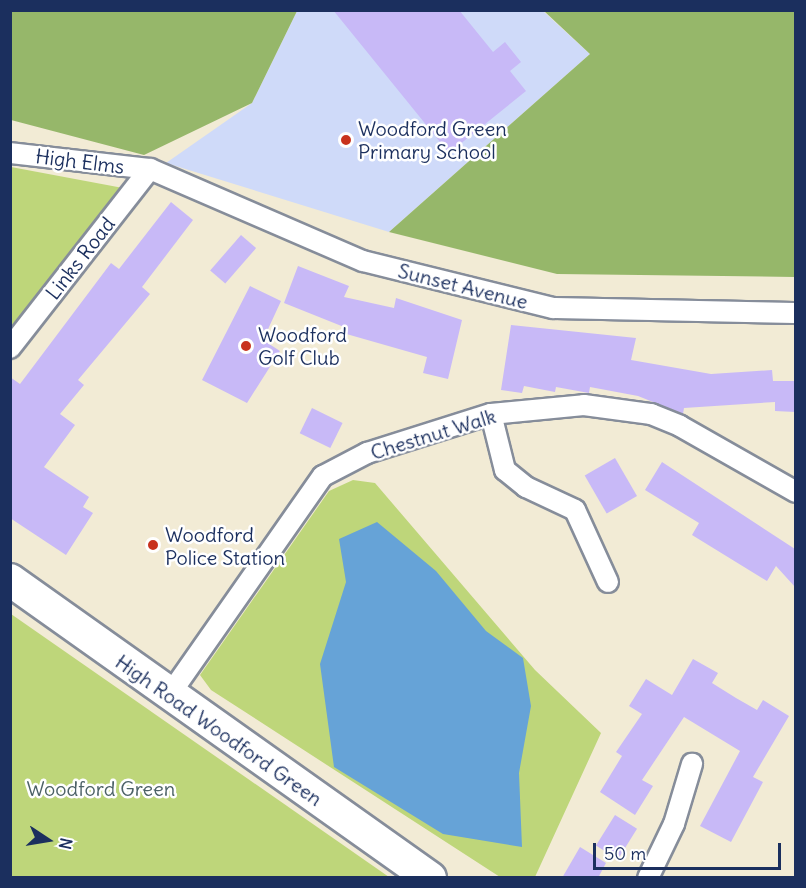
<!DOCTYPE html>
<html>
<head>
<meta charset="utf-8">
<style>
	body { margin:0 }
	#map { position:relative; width:806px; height:888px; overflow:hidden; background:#f2ebd5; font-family:Delius,sans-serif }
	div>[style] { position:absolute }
	.built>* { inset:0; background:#cfdaf9 }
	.green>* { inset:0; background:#bed67a }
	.forest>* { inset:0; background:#96b76a }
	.water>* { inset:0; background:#66a3d7 }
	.building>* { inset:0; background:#c8b9f7; transform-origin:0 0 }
	.roads { filter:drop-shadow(2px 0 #868d9a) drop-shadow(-2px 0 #868d9a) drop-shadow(0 2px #868d9a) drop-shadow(0 -2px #868d9a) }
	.minor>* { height:20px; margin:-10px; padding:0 10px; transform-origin:10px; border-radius:10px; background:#fff }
	.primary>* { height:32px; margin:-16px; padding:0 16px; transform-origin:16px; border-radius:16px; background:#fff }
	.dots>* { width:16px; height:16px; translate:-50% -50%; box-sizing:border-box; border:3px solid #fff; border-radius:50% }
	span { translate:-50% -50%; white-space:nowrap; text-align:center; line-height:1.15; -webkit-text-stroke:5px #fff; paint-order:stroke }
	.poi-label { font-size:20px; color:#1b2f5e }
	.left { translate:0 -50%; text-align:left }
	.street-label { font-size:20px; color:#1b2f5e }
	.park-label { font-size:20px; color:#4c6166 }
	.frame { position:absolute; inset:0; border:12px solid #1b2f5e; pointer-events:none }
	.north { position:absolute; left:18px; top:810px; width:60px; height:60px; -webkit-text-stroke:4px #fff; paint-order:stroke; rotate:102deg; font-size:16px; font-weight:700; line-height:24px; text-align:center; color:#1b2f5e }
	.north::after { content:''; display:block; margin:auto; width:21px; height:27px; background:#1b2f5e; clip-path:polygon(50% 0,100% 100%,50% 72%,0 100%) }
	.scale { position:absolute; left:593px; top:843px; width:188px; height:27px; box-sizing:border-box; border:3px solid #1b2f5e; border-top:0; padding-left:8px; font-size:18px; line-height:21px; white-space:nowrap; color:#1b2f5e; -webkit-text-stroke:4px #fff; paint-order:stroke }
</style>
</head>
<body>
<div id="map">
	<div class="built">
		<div style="clip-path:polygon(297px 11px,543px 11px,590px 54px,389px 232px,166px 163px,252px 103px)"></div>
	</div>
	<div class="green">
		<div style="clip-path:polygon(11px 167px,123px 188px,11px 333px)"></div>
		<div style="clip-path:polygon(353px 480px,375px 483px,535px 670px,601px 733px,535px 877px,500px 877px,211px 690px,200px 675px,329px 491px)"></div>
		<div style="clip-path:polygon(10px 614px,11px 614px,389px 877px,11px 877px)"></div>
	</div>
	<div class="forest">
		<div style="clip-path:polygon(12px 11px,12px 10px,297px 11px,252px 103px,144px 155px,11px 120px)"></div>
		<div style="clip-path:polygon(544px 11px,795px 11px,795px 277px,557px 274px,389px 232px,590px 54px)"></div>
	</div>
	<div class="water">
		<div style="clip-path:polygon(377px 522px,436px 571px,486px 631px,523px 658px,531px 706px,519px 773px,522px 847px,443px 834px,334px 767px,320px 664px,346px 582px,339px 539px)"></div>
	</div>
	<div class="building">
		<div style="clip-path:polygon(333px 10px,459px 10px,493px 52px,505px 42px,521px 62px,510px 71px,526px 91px,449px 153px)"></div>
		<div style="clip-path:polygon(171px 202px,193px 220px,142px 287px,150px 294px,78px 380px,84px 385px,60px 414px,75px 425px,44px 467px,89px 497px,83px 507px,93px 513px,66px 555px,10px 518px,10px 377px,20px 384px,111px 263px,119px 269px)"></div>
		<div style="left:241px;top:235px;width:20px;height:47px;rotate:41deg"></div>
		<div style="clip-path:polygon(298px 266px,349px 286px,344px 297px,394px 308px,396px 298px,462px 320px,448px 379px,423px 373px,427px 357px,343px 333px,344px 327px,284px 303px)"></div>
		<div style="clip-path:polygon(250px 286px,281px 301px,263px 340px,280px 351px,247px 403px,202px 380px)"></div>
		<div style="clip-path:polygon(511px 325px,636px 338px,631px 360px,711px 374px,772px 370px,773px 381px,795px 381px,795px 412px,775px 411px,775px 402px,684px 408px,683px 414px,638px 396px,590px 387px,589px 393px,556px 387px,555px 392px,524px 386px,522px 393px,501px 390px)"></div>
		<div style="left:312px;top:408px;width:34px;height:28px;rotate:26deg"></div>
		<div style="left:615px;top:458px;width:44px;height:35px;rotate:60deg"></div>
		<div style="clip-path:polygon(662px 462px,795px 549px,795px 587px,776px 566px,767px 581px,692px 535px,699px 523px,645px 490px)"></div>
		<div style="clip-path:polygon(693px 659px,718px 673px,712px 683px,736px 698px,757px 710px,763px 700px,789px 716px,753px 777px,763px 782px,731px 842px,700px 826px,740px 751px,684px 717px,642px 780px,653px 786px,635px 815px,600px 792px,622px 756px,616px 752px,642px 714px,629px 706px,646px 679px,672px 695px)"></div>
		<div style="left:615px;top:815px;width:26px;height:36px;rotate:32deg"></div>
		<div style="clip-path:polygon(580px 847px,606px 863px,598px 878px,562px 878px)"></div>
	</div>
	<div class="roads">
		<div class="minor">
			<div style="left:10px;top:153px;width:141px;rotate:6.5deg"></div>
			<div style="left:150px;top:169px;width:232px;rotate:23.4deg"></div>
			<div style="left:363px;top:261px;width:196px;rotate:13.9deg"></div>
			<div style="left:553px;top:308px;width:243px;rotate:1.2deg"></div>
			<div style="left:10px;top:348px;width:227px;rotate:-52deg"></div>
			<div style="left:491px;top:414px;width:58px;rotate:76deg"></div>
			<div style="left:505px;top:470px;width:27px;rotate:39deg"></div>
			<div style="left:526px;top:487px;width:54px;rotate:25.1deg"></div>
			<div style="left:575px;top:510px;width:79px;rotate:65.4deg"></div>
			<div style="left:168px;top:697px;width:270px;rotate:-55deg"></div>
			<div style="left:323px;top:476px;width:50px;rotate:-27.6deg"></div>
			<div style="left:367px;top:453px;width:130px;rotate:-17.5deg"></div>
			<div style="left:491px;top:414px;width:93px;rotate:-5.5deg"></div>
			<div style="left:584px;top:405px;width:68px;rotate:7.7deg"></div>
			<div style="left:651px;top:414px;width:31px;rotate:22deg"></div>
			<div style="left:680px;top:426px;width:133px;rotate:29.6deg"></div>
			<div style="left:648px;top:878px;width:60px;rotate:-64.3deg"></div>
			<div style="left:674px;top:824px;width:63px;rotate:-73.3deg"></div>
		</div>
		<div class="primary">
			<div style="left:10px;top:580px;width:515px;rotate:35.36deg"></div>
		</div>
	</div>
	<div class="dots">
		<div style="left:346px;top:140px;background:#c8321e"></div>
		<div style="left:246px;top:346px;background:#c8321e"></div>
		<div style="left:153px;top:545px;background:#c8321e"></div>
	</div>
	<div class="poi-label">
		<span class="left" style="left:358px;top:140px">Woodford Green<br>Primary School</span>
		<span class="left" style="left:258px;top:346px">Woodford<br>Golf Club</span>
		<span class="left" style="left:165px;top:546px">Woodford<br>Police Station</span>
	</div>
	<div class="street-label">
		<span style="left:80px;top:161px;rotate:7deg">High Elms</span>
		<span style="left:80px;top:258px;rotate:-52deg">Links Road</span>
		<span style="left:463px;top:286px;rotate:14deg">Sunset Avenue</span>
		<span style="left:433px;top:434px;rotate:-17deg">Chestnut Walk</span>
		<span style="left:219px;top:730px;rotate:35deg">High Road Woodford Green</span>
	</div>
	<div class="park-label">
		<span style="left:101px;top:788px">Woodford Green</span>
	</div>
	<div class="frame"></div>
	<div class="north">N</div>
	<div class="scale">50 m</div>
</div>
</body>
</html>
